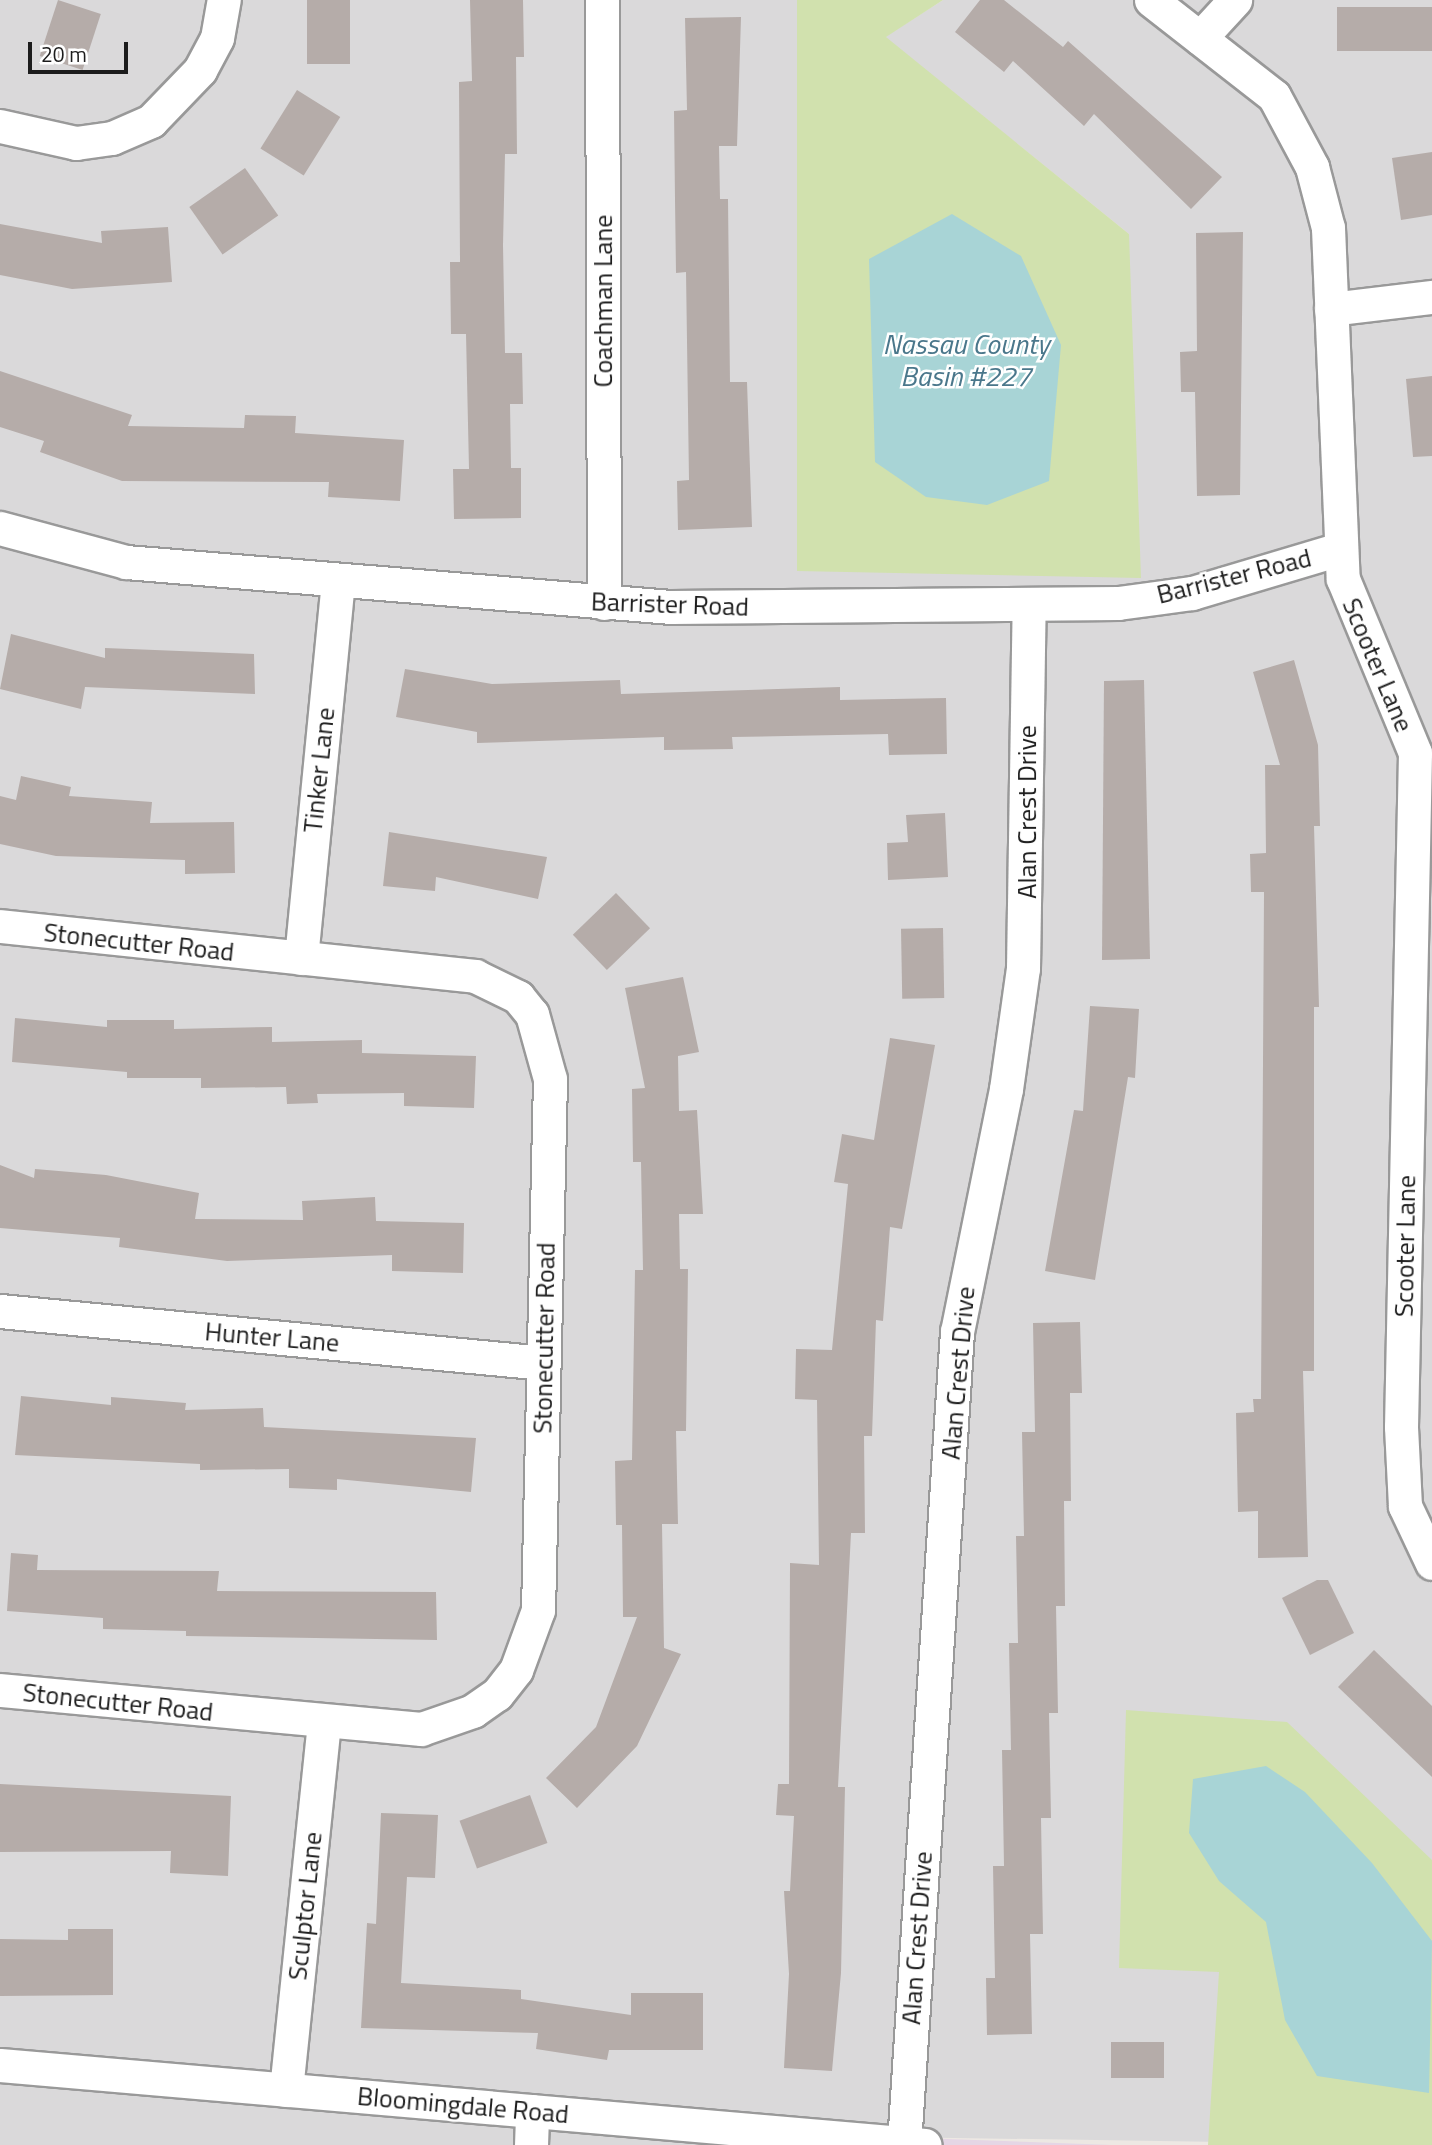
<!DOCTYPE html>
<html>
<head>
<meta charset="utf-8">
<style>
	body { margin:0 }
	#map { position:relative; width:1432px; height:2145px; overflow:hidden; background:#ede8e3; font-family:"Titillium Web",sans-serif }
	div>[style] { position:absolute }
	.residential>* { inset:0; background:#dad9da }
	.industrial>* { inset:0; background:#e5d6e5 }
	.grass>* { inset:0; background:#d1e1ae }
	.water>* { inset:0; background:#a8d4d6 }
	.building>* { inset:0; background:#b5aca9; transform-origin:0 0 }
	.roads { filter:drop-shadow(2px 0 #999) drop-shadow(-2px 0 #999) drop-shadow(0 2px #999) drop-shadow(0 -2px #999) }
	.minor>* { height:33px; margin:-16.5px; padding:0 16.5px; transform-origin:16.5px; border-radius:16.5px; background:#fff }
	span { translate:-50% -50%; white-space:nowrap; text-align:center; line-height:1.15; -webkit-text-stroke:5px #fff; paint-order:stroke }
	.street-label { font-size:26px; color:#1c1c1c }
	.water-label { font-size:28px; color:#4a778b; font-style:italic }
	.scale { position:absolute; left:28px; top:42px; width:100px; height:32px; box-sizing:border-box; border:4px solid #1c1c1c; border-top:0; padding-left:9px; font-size:21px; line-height:24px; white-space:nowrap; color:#1c1c1c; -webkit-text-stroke:5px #fff; paint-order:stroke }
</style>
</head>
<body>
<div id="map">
	<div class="residential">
		<div style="clip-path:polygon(0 0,797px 0,797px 571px,1129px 234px,885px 37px,943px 0,1432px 0,1432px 2145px,890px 2137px,797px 2145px,0 2145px)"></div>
	</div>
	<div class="industrial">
		<div style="clip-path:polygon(890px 2137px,1112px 2145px,890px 2145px)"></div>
	</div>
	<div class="grass">
		<div style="clip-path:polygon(797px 0,943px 0,886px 37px,1129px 234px,1141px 578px,797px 571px)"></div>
		<div style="clip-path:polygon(1126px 1710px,1287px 1722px,1432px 1860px,1432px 2145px,1208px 2145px,1219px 1972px,1119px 1968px)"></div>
	</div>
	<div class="water">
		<div style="clip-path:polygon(952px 214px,1021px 256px,1061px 345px,1049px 481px,987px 505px,926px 497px,875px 462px,869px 259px)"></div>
		<div style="clip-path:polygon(1266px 1766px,1305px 1792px,1372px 1863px,1432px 1941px,1429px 2093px,1317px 2076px,1285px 2020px,1266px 1922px,1219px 1881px,1189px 1833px,1193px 1779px)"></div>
	</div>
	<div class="building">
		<div style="left:58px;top:0;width:45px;height:59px;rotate:18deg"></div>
		<div style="left:307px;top:0;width:43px;height:64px"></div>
		<div style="clip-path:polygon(470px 0,523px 0,524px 57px,516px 57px,517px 154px,505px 154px,503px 245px,505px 353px,522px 353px,523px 404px,510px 404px,511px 468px,521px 468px,521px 518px,454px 519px,453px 469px,469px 469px,466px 334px,451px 334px,450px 262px,460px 262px,459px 82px,472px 81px)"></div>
		<div style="clip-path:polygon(980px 0,1004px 0,1063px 47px,1068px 41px,1222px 177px,1191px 209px,1094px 114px,1084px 126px,1013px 61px,1004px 72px,955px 32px)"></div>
		<div style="left:1432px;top:7px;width:44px;height:95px;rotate:90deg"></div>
		<div style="clip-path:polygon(741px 17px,737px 146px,719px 146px,720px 199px,728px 199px,730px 382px,747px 382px,752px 527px,678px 530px,677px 481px,689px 480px,686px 272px,676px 273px,675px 200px,674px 111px,687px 110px,685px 18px)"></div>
		<div style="left:297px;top:90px;width:51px;height:69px;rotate:32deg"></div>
		<div style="clip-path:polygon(1432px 152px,1432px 215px,1401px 220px,1392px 158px)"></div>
		<div style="left:245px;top:168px;width:58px;height:68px;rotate:55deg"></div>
		<div style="clip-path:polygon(0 224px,102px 243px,101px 231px,168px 227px,172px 282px,72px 289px,0 275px)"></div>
		<div style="clip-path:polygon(1243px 232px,1240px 495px,1197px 496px,1195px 392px,1181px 392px,1180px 352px,1197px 351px,1196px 233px)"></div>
		<div style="clip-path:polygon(0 371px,132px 415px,128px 426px,244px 428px,245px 415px,296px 416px,295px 433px,404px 440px,400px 501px,328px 497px,329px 482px,122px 481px,40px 452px,44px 441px,0 427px)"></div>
		<div style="clip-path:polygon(1432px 376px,1432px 456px,1413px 457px,1406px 379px)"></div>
		<div style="clip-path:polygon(11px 634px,105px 658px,105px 648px,254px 654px,255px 694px,85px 687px,81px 709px,0 689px)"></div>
		<div style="clip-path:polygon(1294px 660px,1318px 745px,1320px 826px,1314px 826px,1319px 1007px,1314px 1007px,1314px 1371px,1303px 1371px,1308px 1557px,1258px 1558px,1258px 1511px,1238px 1512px,1236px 1413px,1254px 1412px,1253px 1399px,1261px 1399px,1264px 892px,1251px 892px,1250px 854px,1266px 853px,1265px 765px,1280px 765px,1253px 672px)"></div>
		<div style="clip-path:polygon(405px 669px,492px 684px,620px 680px,621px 694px,840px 687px,840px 700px,946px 698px,947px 754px,889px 755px,888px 734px,732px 737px,733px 749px,664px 750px,664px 737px,477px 743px,477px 732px,396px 717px)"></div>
		<div style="clip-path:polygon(1144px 680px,1150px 959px,1102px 960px,1104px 681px)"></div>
		<div style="clip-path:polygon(21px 776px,71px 787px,69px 796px,152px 802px,150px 823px,234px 822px,235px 873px,185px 874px,185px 860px,56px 856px,0 844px,0 796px,16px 800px)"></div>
		<div style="clip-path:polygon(945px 813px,948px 877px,888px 880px,887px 843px,908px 842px,906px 815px)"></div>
		<div style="clip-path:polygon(389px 832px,547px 857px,538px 899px,436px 877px,435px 891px,383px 886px)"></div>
		<div style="left:616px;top:893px;width:49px;height:60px;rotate:46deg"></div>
		<div style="left:943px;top:928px;width:70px;height:42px;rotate:89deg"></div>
		<div style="clip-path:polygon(683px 977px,699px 1052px,678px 1056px,679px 1111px,697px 1110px,703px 1214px,679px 1214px,680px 1269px,688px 1269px,686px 1431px,676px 1431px,678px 1524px,662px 1524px,664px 1648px,681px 1654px,637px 1746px,577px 1808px,546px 1778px,596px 1727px,637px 1617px,623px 1617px,622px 1525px,616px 1525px,615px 1461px,632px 1460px,635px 1270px,643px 1270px,641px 1162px,633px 1162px,632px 1089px,645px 1088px,625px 988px)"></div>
		<div style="clip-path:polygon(1090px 1006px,1139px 1009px,1135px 1078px,1128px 1077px,1095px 1280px,1045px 1271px,1074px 1110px,1083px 1111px)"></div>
		<div style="clip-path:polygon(15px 1018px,107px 1027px,107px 1020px,174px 1020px,174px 1029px,272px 1027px,272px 1042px,362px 1040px,362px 1053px,476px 1056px,474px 1108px,404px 1106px,404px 1093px,317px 1094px,318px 1103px,287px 1104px,286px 1087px,201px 1088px,201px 1078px,127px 1078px,127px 1072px,12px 1062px)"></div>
		<div style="clip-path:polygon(890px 1038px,935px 1045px,902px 1229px,890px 1227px,883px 1321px,876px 1320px,872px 1436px,864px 1436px,865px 1533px,851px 1533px,838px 1787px,845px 1787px,841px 1973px,832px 2071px,784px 2068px,789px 1974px,784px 1891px,790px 1891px,794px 1816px,776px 1815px,778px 1784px,789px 1784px,790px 1563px,819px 1565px,817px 1400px,795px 1399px,796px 1349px,832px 1350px,848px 1184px,834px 1182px,842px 1134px,874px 1140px)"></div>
		<div style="clip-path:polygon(0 1165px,34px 1178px,35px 1169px,106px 1175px,199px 1193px,195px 1219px,303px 1220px,302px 1201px,375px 1197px,376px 1221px,464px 1223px,463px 1273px,392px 1271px,392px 1255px,227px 1261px,119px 1247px,120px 1238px,0 1228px)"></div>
		<div style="clip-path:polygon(1080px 1322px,1082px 1393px,1070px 1393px,1071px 1501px,1064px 1501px,1065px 1606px,1056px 1606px,1058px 1713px,1049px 1713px,1051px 1818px,1041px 1818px,1043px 1934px,1030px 1934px,1032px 2034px,987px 2035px,986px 1978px,995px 1978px,993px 1866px,1004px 1866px,1002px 1750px,1011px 1750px,1009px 1643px,1018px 1643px,1016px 1536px,1024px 1536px,1022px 1432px,1035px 1432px,1033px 1323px)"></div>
		<div style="clip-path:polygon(21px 1396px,111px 1405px,111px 1397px,186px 1403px,185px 1410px,263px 1408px,264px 1427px,476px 1438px,471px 1492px,337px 1479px,337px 1490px,289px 1488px,289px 1469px,200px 1470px,200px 1464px,15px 1455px)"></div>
		<div style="clip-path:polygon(11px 1553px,38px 1555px,37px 1570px,219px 1571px,217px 1591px,436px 1592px,437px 1640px,186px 1636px,186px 1631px,103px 1629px,103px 1618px,7px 1611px)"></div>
		<div style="clip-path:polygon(1317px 1580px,1328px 1580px,1354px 1633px,1310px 1655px,1282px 1598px)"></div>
		<div style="clip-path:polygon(1374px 1650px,1432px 1706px,1432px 1777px,1338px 1687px)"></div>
		<div style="clip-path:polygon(0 1784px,231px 1796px,228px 1876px,170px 1873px,171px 1851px,0 1852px)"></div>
		<div style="left:530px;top:1795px;width:51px;height:75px;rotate:70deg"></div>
		<div style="clip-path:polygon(381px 1813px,438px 1815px,435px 1878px,407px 1877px,401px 1983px,521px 1990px,521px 1999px,631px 2015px,631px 1993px,703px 1993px,703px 2050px,609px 2050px,607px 2060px,536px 2049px,538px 2033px,361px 2028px,367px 1923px,376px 1924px)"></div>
		<div style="clip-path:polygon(68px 1929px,113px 1929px,113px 1995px,0 1996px,0 1939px,68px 1940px)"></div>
		<div style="left:1164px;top:2042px;width:36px;height:53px;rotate:90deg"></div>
	</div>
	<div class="roads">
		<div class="minor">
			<div style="left:602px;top:0;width:603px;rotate:89.81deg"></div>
			<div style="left:1151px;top:0;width:156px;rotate:38deg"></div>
			<div style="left:1274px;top:96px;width:81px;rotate:61.8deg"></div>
			<div style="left:1312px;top:167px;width:63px;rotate:75.3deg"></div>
			<div style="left:1328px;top:228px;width:351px;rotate:87.6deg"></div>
			<div style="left:1343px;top:579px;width:188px;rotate:67.5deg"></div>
			<div style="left:1415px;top:753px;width:674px;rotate:91.19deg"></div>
			<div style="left:1401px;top:1427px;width:79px;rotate:87.1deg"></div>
			<div style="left:1405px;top:1506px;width:63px;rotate:64.7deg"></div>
			<div style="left:1200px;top:38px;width:52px;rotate:-47.4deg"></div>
			<div style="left:0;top:126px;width:78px;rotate:12.6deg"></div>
			<div style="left:76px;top:143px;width:36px;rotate:-8deg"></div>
			<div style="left:112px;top:138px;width:43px;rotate:-23.6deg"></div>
			<div style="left:151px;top:121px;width:71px;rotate:-46.1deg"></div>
			<div style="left:200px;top:70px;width:36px;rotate:-62deg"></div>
			<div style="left:217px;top:38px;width:39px;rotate:-80deg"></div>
			<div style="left:1331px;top:309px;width:102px;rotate:-6.8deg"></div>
			<div style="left:0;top:528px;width:131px;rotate:15.1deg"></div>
			<div style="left:126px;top:562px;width:547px;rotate:4.72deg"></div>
			<div style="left:671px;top:607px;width:447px;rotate:-0.5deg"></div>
			<div style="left:1118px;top:603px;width:75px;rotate:-7.7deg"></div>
			<div style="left:1192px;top:593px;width:154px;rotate:-16.6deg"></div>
			<div style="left:0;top:926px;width:478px;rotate:6deg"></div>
			<div style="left:475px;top:976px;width:48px;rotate:26deg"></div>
			<div style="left:518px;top:997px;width:22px;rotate:51deg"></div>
			<div style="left:532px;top:1014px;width:67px;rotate:74.5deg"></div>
			<div style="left:550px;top:1079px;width:531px;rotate:91.29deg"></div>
			<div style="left:538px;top:1610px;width:64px;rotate:110.1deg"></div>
			<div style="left:516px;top:1670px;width:31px;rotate:128deg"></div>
			<div style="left:497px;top:1694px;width:29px;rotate:145deg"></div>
			<div style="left:473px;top:1711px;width:55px;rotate:160.9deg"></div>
			<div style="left:421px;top:1729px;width:423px;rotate:-174.7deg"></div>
			<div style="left:301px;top:958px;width:378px;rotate:-84.4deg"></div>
			<div style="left:0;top:1311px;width:546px;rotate:5.46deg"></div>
			<div style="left:0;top:2065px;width:928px;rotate:4.94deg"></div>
			<div style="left:286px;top:2090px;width:370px;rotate:-84.1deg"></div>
			<div style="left:904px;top:2144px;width:814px;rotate:-86.27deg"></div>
			<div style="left:957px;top:1332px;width:248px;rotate:-78.6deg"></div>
			<div style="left:1006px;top:1089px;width:122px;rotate:-82deg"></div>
			<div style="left:1023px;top:968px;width:362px;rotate:-89.1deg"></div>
			<div style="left:531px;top:2145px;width:34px;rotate:-88deg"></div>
		</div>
	</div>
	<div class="street-label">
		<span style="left:603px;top:301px;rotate:-90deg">Coachman Lane</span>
		<span style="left:1234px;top:576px;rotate:-14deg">Barrister Road</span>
		<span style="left:670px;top:604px;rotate:2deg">Barrister Road</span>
		<span style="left:1378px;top:665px;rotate:67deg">Scooter Lane</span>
		<span style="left:319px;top:770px;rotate:-84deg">Tinker Lane</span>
		<span style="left:1027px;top:812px;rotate:-90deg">Alan Crest Drive</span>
		<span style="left:139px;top:942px;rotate:6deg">Stonecutter Road</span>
		<span style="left:1405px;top:1246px;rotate:-89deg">Scooter Lane</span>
		<span style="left:272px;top:1337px;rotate:5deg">Hunter Lane</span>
		<span style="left:544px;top:1338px;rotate:-89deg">Stonecutter Road</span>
		<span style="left:958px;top:1373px;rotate:-85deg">Alan Crest Drive</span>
		<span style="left:118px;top:1702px;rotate:6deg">Stonecutter Road</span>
		<span style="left:305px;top:1906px;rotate:-84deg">Sculptor Lane</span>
		<span style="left:917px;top:1938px;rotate:-86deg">Alan Crest Drive</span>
		<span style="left:463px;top:2105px;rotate:5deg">Bloomingdale Road</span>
	</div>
	<div class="water-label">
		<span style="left:966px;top:360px">Nassau County<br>Basin #227</span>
	</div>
	<div class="scale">20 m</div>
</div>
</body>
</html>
